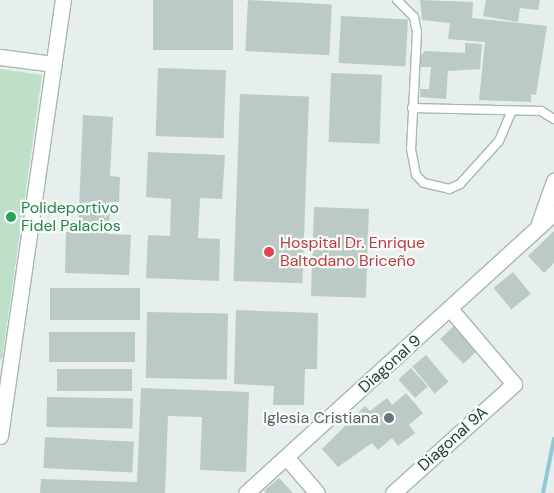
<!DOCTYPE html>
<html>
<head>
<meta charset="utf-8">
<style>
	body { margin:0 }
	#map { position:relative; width:554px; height:493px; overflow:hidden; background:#e6efeb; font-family:"DM Sans",sans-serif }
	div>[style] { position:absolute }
	.green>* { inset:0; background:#bfe0c8 }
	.stream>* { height:4px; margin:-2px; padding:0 2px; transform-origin:2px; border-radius:2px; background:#8ec9d4 }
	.building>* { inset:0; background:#bbcac4; transform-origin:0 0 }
	.roads { filter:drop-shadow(1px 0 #a8b8b2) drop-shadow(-1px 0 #a8b8b2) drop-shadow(0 1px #a8b8b2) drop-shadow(0 -1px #a8b8b2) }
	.service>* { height:8px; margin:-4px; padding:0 4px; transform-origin:4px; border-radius:4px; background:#fff }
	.minor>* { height:15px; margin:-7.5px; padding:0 7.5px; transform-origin:7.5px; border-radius:7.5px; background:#fff }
	.dots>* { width:14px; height:14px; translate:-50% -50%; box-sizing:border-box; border:2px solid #f7fbf9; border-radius:50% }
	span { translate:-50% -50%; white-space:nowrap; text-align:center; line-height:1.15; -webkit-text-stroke:4.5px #f7fbf9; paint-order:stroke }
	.leisure-label { font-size:16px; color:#27864d }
	.left { translate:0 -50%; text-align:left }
	.health-label { font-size:16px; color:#be3a42 }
	.street-label { font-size:16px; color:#24423a }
	.worship-label { font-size:16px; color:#5b616d }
	.right { translate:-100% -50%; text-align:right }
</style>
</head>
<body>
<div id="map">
	<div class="green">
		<div style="clip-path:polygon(0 69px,42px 75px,2px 360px,0 359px)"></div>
	</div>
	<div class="stream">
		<div style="left:543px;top:493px;width:55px;rotate:-78.5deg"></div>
	</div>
	<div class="building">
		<div style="left:153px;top:0;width:80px;height:50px"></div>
		<div style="left:248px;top:0;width:84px;height:51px;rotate:3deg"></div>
		<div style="clip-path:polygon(420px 0,473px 2px,472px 18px,547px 26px,536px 95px,531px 94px,531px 102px,479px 100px,485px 42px,448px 39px,450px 23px,422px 20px)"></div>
		<div style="clip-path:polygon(486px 0,540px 0,538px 10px,520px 8px,518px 22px,483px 16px)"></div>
		<div style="left:341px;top:16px;width:67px;height:47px;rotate:3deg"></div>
		<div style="clip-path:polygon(465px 43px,482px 44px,480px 69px,448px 71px,446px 99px,420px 97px,420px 89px,429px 89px,431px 67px,420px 67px,420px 56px,425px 51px,465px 53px)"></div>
		<div style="left:158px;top:68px;width:68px;height:68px;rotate:2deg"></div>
		<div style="left:331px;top:73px;width:51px;height:69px;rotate:2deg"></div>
		<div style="left:240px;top:94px;width:69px;height:187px;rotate:2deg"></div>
		<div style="clip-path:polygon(83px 115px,113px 117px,110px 176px,120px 177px,119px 202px,110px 202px,109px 234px,131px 235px,129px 275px,65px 273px,66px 232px,78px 232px)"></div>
		<div style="clip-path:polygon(148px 152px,225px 155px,222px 199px,200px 198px,198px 238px,220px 239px,219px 281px,146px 278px,148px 235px,170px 236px,171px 199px,146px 197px)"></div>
		<div style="left:314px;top:207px;width:55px;height:89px;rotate:2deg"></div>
		<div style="clip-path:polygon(554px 231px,554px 263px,544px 273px,528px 256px)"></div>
		<div style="left:513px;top:272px;width:28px;height:25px;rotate:51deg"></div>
		<div style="left:50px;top:288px;width:90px;height:32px"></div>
		<div style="clip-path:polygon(236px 310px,318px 313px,317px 369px,305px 369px,304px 405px,273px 405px,274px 386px,234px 384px)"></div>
		<div style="left:147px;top:312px;width:81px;height:66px;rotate:1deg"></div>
		<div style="left:454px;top:326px;width:34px;height:19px;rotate:47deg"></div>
		<div style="left:49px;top:332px;width:86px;height:30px"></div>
		<div style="left:426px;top:355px;width:35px;height:18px;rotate:50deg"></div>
		<div style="left:411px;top:368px;width:25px;height:17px;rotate:48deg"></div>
		<div style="left:57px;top:369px;width:75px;height:22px"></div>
		<div style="clip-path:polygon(141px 388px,249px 392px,246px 472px,200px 470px,202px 417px,168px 416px,165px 493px,40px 493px,41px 479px,137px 482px)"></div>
		<div style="clip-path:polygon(406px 393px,423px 413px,409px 425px,415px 433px,398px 446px,392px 438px,378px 450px,372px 443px,338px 467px,322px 449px,365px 406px,370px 411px,387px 398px,392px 405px)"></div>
		<div style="left:47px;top:397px;width:86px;height:30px;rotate:1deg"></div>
		<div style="left:45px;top:437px;width:89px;height:31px;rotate:3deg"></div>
		<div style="clip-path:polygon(279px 478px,293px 493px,266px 493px,264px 491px)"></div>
	</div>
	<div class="roads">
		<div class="service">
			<div style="left:397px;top:0;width:24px;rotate:45deg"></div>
			<div style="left:414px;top:17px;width:15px;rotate:79deg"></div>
			<div style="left:417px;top:32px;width:117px;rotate:92.9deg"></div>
			<div style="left:411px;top:149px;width:26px;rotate:79deg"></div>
			<div style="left:416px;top:175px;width:11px;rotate:45deg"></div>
			<div style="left:424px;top:183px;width:26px;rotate:13deg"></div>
			<div style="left:449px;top:189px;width:12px;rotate:-24deg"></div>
			<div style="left:460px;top:184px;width:58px;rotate:-47.8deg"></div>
			<div style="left:499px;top:141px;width:33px;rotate:-67deg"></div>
			<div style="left:412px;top:108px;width:129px;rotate:1.3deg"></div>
			<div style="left:541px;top:111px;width:15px;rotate:32deg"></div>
		</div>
		<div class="minor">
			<div style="left:0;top:57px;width:53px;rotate:7.5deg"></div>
			<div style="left:539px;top:223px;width:45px;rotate:-70.3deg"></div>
			<div style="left:0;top:436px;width:441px;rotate:-81.8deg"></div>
			<div style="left:287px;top:458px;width:46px;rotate:49.4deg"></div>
			<div style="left:246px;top:493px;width:416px;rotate:-42.3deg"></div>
			<div style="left:393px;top:493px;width:163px;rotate:-42deg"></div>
			<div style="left:514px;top:384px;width:97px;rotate:-130.4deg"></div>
		</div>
	</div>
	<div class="dots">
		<div style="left:11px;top:217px;background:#2e9e5b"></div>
		<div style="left:269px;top:252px;background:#e0444e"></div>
		<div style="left:389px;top:418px;background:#6b7280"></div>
	</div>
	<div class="leisure-label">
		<span class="left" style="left:21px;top:217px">Polideportivo<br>Fidel Palacios</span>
	</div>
	<div class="health-label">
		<span class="left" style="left:280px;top:252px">Hospital Dr. Enrique<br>Baltodano Briceño</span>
	</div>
	<div class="street-label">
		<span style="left:390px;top:364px;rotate:-42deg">Diagonal 9</span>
		<span style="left:453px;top:439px;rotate:-42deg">Diagonal 9A</span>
	</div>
	<div class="worship-label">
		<span class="right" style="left:379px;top:418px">Iglesia Cristiana</span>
	</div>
</div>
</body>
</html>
